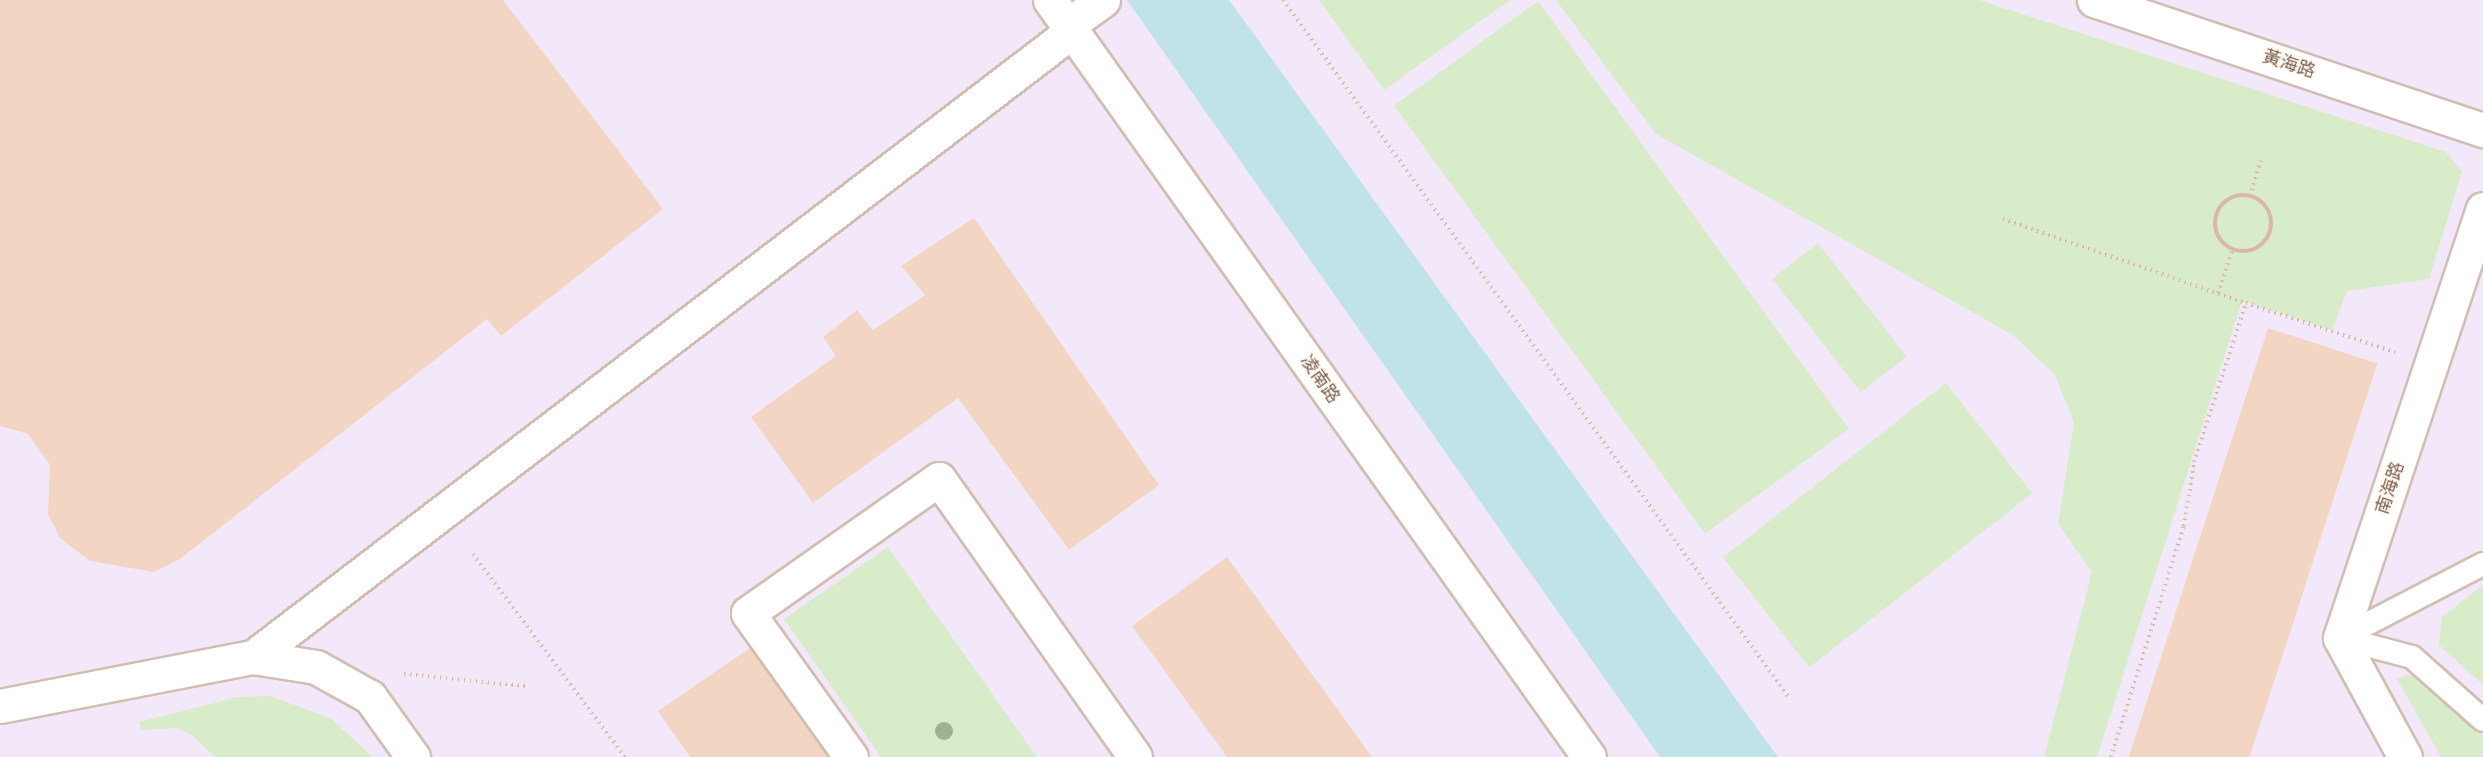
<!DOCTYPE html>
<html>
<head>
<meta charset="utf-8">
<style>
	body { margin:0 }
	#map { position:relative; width:2483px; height:757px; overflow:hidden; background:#fdf6ec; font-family:"Work Sans","Noto Sans SC",sans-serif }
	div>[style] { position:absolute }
	.education>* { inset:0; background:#f3e8fa; transform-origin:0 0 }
	.green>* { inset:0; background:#d8ecc9; transform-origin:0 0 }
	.water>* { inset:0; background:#bfe3e8 }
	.building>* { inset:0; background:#f3d5c3; transform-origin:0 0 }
	.path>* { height:4px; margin-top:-2px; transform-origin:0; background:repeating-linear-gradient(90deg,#d9b8a5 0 1.5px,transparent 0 6px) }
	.path>.ring { margin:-2px; padding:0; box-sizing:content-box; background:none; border:4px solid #d9b8a5; border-radius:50% }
	.roads { filter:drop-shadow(2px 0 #d1beb0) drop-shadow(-2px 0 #d1beb0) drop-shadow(0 2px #d1beb0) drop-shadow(0 -2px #d1beb0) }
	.service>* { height:22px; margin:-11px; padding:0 11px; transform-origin:11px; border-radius:11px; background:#fff }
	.pedestrian>* { height:33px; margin:-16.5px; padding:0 16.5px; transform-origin:16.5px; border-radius:16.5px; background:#fff }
	.minor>* { height:33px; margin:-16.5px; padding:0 16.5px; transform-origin:16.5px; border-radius:16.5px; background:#fff }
	.trees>* { width:18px; height:18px; margin:-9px; border-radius:50%; background:#a0b28e }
	span { translate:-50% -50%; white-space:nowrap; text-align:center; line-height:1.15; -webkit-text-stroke:4.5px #fffaf3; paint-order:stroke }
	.street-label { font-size:18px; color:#7a5c4d }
</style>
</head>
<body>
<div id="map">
	<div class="education">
		<div style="left:0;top:0;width:2483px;height:757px"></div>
	</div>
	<div class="green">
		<div style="clip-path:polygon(1319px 0,1510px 0,1384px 90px)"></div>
		<div style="clip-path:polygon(1556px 0,1979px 0,2446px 152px,2462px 172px,2429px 279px,2347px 291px,2332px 330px,2242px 301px,2097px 757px,2044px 757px,2092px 572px,2058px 524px,2074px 423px,2055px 375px,2013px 335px,1656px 134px)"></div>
		<div style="left:1538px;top:1px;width:529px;height:178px;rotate:54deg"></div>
		<div style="left:1818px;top:243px;width:144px;height:58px;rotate:52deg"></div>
		<div style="left:1946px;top:383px;width:140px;height:283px;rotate:52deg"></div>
		<div style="clip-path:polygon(888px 547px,1037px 757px,881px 757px,784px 619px)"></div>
		<div style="clip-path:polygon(2483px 585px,2483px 685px,2439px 645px,2442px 617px)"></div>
		<div style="clip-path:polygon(2407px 675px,2424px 678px,2483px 731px,2483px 757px,2441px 757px,2397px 679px)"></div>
		<div style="clip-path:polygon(270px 696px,330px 718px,373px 757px,215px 757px,192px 735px,177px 728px,141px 730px,139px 722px,237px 697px)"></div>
	</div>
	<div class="water">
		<div style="clip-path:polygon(1127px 0,1229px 0,1778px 757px,1660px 757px)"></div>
	</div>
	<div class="building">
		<div style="clip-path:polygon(0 0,503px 0,663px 209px,501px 336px,487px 319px,180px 559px,154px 572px,90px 561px,60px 538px,48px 514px,50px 465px,28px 434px,0 426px)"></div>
		<div style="clip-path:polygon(974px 218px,1159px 485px,1069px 550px,958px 398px,813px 503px,751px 417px,836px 356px,823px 337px,857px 310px,873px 330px,925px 295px,901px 266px)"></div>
		<div style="left:2268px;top:328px;width:115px;height:451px;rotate:18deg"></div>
		<div style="clip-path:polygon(1227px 557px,1372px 757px,1227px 757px,1132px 626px)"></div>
		<div style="clip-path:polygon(754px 645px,833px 757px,690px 757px,658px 711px)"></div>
	</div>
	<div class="path">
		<div style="left:1283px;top:0;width:860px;rotate:54.04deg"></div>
		<div class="ring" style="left:2215px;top:195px;width:52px;height:52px"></div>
		<div style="left:2250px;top:196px;width:37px;rotate:-73deg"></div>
		<div style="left:2003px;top:219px;width:257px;rotate:19.1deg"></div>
		<div style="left:2218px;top:293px;width:47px;rotate:-71.6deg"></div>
		<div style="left:473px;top:554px;width:254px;rotate:53.2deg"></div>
		<div style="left:404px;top:674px;width:124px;rotate:5.6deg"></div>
		<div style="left:2111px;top:757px;width:242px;rotate:-72.5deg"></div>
		<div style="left:2184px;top:526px;width:65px;rotate:-81.1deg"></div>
		<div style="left:2194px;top:462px;width:167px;rotate:-71.9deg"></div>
		<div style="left:2246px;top:303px;width:157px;rotate:18.2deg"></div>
	</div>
	<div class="roads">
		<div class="service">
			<div style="left:2340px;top:638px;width:74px;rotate:14.8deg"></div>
			<div style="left:2412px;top:657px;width:95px;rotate:41.6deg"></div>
			<div style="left:2340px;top:638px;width:161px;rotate:-27.4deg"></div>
		</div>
		<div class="pedestrian">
			<div style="left:851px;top:757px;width:177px;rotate:-125.6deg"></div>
			<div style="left:748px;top:613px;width:233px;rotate:-35.1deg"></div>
			<div style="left:939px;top:479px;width:340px;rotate:54.8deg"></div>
		</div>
		<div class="minor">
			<div style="left:1050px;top:0;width:929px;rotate:54.55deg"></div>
			<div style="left:2094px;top:0;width:410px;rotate:18.5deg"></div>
			<div style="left:1068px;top:25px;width:43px;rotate:-35.5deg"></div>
			<div style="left:253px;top:657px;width:1031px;rotate:-37.39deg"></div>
			<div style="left:0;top:706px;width:258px;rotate:-11deg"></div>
			<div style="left:253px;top:657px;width:64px;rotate:9deg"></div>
			<div style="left:316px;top:667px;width:62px;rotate:29.1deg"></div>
			<div style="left:370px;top:697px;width:74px;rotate:54.4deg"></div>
			<div style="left:2405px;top:757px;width:136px;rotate:-118.6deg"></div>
			<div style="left:2340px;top:638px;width:452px;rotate:-71.6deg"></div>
		</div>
	</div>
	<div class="trees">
		<div style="left:944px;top:731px"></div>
	</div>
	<div class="street-label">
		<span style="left:2289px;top:64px;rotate:18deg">黃海路</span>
		<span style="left:1320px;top:379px;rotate:55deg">凌南路</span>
		<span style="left:2390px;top:488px;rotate:-72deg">南海路</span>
	</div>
</div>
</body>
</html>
